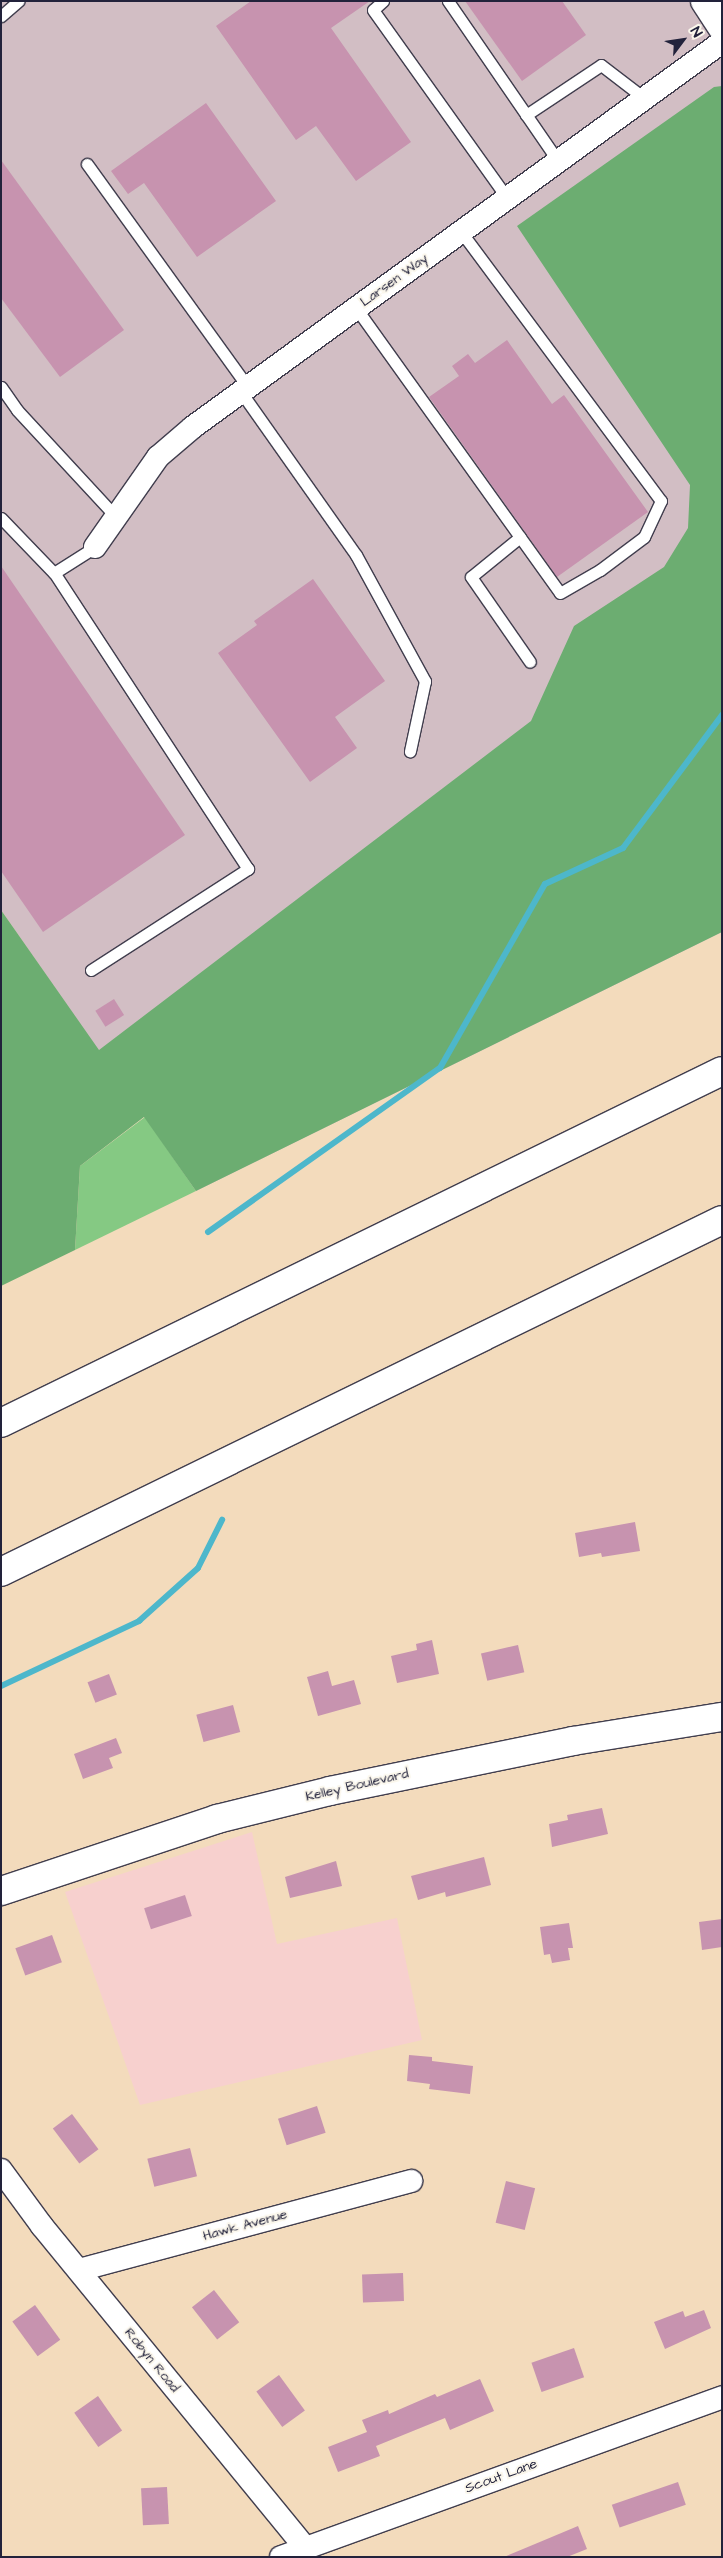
<!DOCTYPE html>
<html>
<head>
<meta charset="utf-8">
<style>
	body { margin:0 }
	#map { position:relative; width:723px; height:2558px; overflow:hidden; background:#f3dbbc; font-family:"Architects Daughter",sans-serif }
	div>[style] { position:absolute }
	.built>* { inset:0; background:#f7d0ce }
	.industrial>* { inset:0; background:#d2bec4 }
	.green>* { inset:0; background:#85c983 }
	.forest>* { inset:0; background:#6cad71 }
	.stream>* { height:6px; margin:-3px; padding:0 3px; transform-origin:3px; border-radius:3px; background:#4db7cb }
	.building>* { inset:0; background:#c793af; transform-origin:0 0 }
	.roads { filter:drop-shadow(1px 0 #413e4e) drop-shadow(-1px 0 #413e4e) drop-shadow(0 1px #413e4e) drop-shadow(0 -1px #413e4e) }
	.service>* { height:11px; margin:-5.5px; padding:0 5.5px; transform-origin:5.5px; border-radius:5.5px; background:#fff }
	.minor>* { height:22px; margin:-11px; padding:0 11px; transform-origin:11px; border-radius:11px; background:#fff }
	.tertiary>* { height:28px; margin:-14px; padding:0 14px; transform-origin:14px; border-radius:14px; background:#fff }
	.secondary>* { height:28px; margin:-14px; padding:0 14px; transform-origin:14px; border-radius:14px; background:#fff }
	.motorway>* { height:28px; margin:-14px; padding:0 14px; transform-origin:14px; border-radius:14px; background:#fff }
	span { translate:-50% -50%; white-space:nowrap; text-align:center; line-height:1.15; -webkit-text-stroke:4px #fbf7ec; paint-order:stroke }
	.street-label { font-size:14px; color:#22223b }
	.frame { position:absolute; inset:0; border:2px solid #22223b; pointer-events:none }
	.north { position:absolute; left:658px; top:15px; width:50px; height:50px; -webkit-text-stroke:4px #fbf7ec; paint-order:stroke; rotate:59deg; font-size:14px; font-weight:700; line-height:20px; text-align:center; color:#22223b }
	.north::after { content:''; display:block; margin:auto; width:18px; height:22px; background:#22223b; clip-path:polygon(50% 0,100% 100%,50% 72%,0 100%) }
</style>
</head>
<body>
<div id="map">
	<div class="built">
		<div style="clip-path:polygon(252px 1832px,277px 1944px,397px 1918px,422px 2040px,140px 2105px,65px 1892px)"></div>
	</div>
	<div class="industrial">
		<div style="clip-path:polygon(1px 1px,722px 1px,722px 932px,196px 1191px,1px 910px)"></div>
	</div>
	<div class="green">
		<div style="clip-path:polygon(145px 1117px,196px 1191px,75px 1250px,80px 1166px)"></div>
	</div>
	<div class="forest">
		<div style="clip-path:polygon(722px 86px,722px 932px,196px 1191px,144px 1117px,80px 1166px,75px 1250px,1px 1286px,1px 910px,99px 1050px,531px 721px,574px 626px,664px 567px,688px 528px,690px 485px,517px 226px,714px 87px)"></div>
	</div>
	<div class="stream">
		<div style="left:208px;top:1232px;width:284px;rotate:-35.3deg"></div>
		<div style="left:440px;top:1068px;width:212px;rotate:-60.3deg"></div>
		<div style="left:545px;top:884px;width:86px;rotate:-24.8deg"></div>
		<div style="left:623px;top:848px;width:166px;rotate:-53.3deg"></div>
		<div style="left:1px;top:1686px;width:153px;rotate:-25.2deg"></div>
		<div style="left:139px;top:1621px;width:79px;rotate:-41.9deg"></div>
		<div style="left:198px;top:1568px;width:54px;rotate:-63.4deg"></div>
	</div>
	<div class="building">
		<div style="clip-path:polygon(251px 1px,370px 1px,331px 28px,411px 142px,356px 181px,316px 126px,296px 140px,216px 26px)"></div>
		<div style="clip-path:polygon(465px 1px,562px 1px,586px 35px,522px 81px)"></div>
		<div style="clip-path:polygon(206px 103px,276px 201px,197px 257px,144px 183px,128px 194px,111px 171px)"></div>
		<div style="clip-path:polygon(1px 160px,124px 330px,60px 377px,1px 298px)"></div>
		<div style="clip-path:polygon(507px 340px,552px 404px,564px 395px,648px 512px,557px 577px,429px 397px,459px 376px,452px 366px,468px 354px,475px 363px)"></div>
		<div style="clip-path:polygon(1px 566px,185px 835px,43px 932px,1px 871px)"></div>
		<div style="clip-path:polygon(313px 579px,385px 681px,335px 717px,357px 748px,310px 782px,218px 653px,257px 625px,254px 621px)"></div>
		<div style="left:114px;top:999px;width:19px;height:22px;rotate:58deg"></div>
		<div style="clip-path:polygon(635px 1522px,640px 1551px,602px 1557px,601px 1553px,579px 1557px,575px 1533px)"></div>
		<div style="clip-path:polygon(432px 1640px,439px 1674px,397px 1683px,391px 1656px,417px 1650px,416px 1644px)"></div>
		<div style="left:518px;top:1645px;width:28px;height:38px;rotate:77deg"></div>
		<div style="clip-path:polygon(328px 1671px,332px 1686px,354px 1680px,361px 1704px,318px 1716px,307px 1677px)"></div>
		<div style="left:109px;top:1674px;width:22px;height:23px;rotate:69deg"></div>
		<div style="left:233px;top:1705px;width:28px;height:38px;rotate:75deg"></div>
		<div style="clip-path:polygon(116px 1738px,122px 1753px,109px 1758px,113px 1768px,83px 1779px,74px 1754px)"></div>
		<div style="clip-path:polygon(602px 1808px,608px 1834px,552px 1847px,549px 1824px,568px 1820px,567px 1815px)"></div>
		<div style="clip-path:polygon(484px 1857px,491px 1885px,446px 1897px,445px 1892px,418px 1900px,411px 1876px)"></div>
		<div style="clip-path:polygon(336px 1861px,342px 1886px,290px 1898px,285px 1877px)"></div>
		<div style="left:185px;top:1895px;width:22px;height:43px;rotate:72deg"></div>
		<div style="clip-path:polygon(722px 1919px,722px 1947px,702px 1950px,699px 1922px)"></div>
		<div style="clip-path:polygon(569px 1923px,573px 1948px,568px 1948px,570px 1960px,552px 1963px,550px 1954px,544px 1955px,540px 1927px)"></div>
		<div style="left:52px;top:1935px;width:29px;height:39px;rotate:70deg"></div>
		<div style="clip-path:polygon(409px 2055px,432px 2057px,432px 2061px,473px 2066px,470px 2094px,429px 2089px,430px 2084px,407px 2081px)"></div>
		<div style="left:317px;top:2106px;width:28px;height:41px;rotate:72deg"></div>
		<div style="left:72px;top:2114px;width:44px;height:24px;rotate:53deg"></div>
		<div style="left:190px;top:2148px;width:29px;height:44px;rotate:76deg"></div>
		<div style="left:506px;top:2181px;width:30px;height:43px;rotate:14deg"></div>
		<div style="left:403px;top:2273px;width:28px;height:41px;rotate:88deg"></div>
		<div style="left:214px;top:2290px;width:41px;height:28px;rotate:52deg"></div>
		<div style="left:35px;top:2305px;width:43px;height:28px;rotate:54deg"></div>
		<div style="clip-path:polygon(704px 2310px,711px 2328px,665px 2349px,654px 2322px,683px 2311px,685px 2317px)"></div>
		<div style="left:574px;top:2348px;width:31px;height:45px;rotate:71deg"></div>
		<div style="left:279px;top:2375px;width:44px;height:28px;rotate:54deg"></div>
		<div style="clip-path:polygon(480px 2379px,494px 2411px,450px 2430px,445px 2418px,376px 2446px,380px 2456px,338px 2472px,328px 2447px,367px 2432px,362px 2420px,388px 2410px,389px 2414px,435px 2394px,437px 2397px)"></div>
		<div style="left:98px;top:2396px;width:42px;height:29px;rotate:55deg"></div>
		<div style="left:678px;top:2482px;width:24px;height:70px;rotate:71deg"></div>
		<div style="left:167px;top:2487px;width:37px;height:26px;rotate:87deg"></div>
		<div style="clip-path:polygon(578px 2526px,587px 2549px,567px 2557px,504px 2557px)"></div>
	</div>
	<div class="roads">
		<div class="service">
			<div style="left:383px;top:1px;width:13px;rotate:138deg"></div>
			<div style="left:373px;top:10px;width:231px;rotate:54.5deg"></div>
			<div style="left:448px;top:1px;width:194px;rotate:55.5deg"></div>
			<div style="left:1px;top:16px;width:23px;rotate:-41deg"></div>
			<div style="left:526px;top:115px;width:90px;rotate:-33.7deg"></div>
			<div style="left:601px;top:65px;width:54px;rotate:37.5deg"></div>
			<div style="left:87px;top:164px;width:275px;rotate:54.2deg"></div>
			<div style="left:356px;top:308px;width:350px;rotate:54.4deg"></div>
			<div style="left:560px;top:593px;width:46px;rotate:-29.9deg"></div>
			<div style="left:600px;top:570px;width:55px;rotate:-36.9deg"></div>
			<div style="left:644px;top:537px;width:40px;rotate:-65deg"></div>
			<div style="left:661px;top:501px;width:335px;rotate:-126.6deg"></div>
			<div style="left:1px;top:387px;width:28px;rotate:55deg"></div>
			<div style="left:17px;top:410px;width:146px;rotate:47.2deg"></div>
			<div style="left:241px;top:392px;width:199px;rotate:54.8deg"></div>
			<div style="left:356px;top:555px;width:144px;rotate:61.3deg"></div>
			<div style="left:425px;top:681px;width:72px;rotate:102.1deg"></div>
			<div style="left:1px;top:518px;width:76px;rotate:46.1deg"></div>
			<div style="left:520px;top:537px;width:63px;rotate:140.8deg"></div>
			<div style="left:471px;top:577px;width:103px;rotate:55.2deg"></div>
			<div style="left:91px;top:970px;width:187px;rotate:-32.8deg"></div>
			<div style="left:248px;top:869px;width:354px;rotate:-123.2deg"></div>
			<div style="left:54px;top:573px;width:49px;rotate:-32.4deg"></div>
		</div>
		<div class="minor">
			<div style="left:95px;top:547px;width:110px;rotate:-55deg"></div>
			<div style="left:158px;top:457px;width:46px;rotate:-40.6deg"></div>
			<div style="left:193px;top:427px;width:654px;rotate:-36.05deg"></div>
			<div style="left:1px;top:2170px;width:69px;rotate:53.8deg"></div>
			<div style="left:42px;top:2226px;width:416px;rotate:50.7deg"></div>
			<div style="left:79px;top:2270px;width:344px;rotate:-15deg"></div>
			<div style="left:281px;top:2557px;width:469px;rotate:-19.9deg"></div>
		</div>
		<div class="tertiary">
			<div style="left:705px;top:1px;width:31px;rotate:57deg"></div>
		</div>
		<div class="secondary">
			<div style="left:1px;top:1891px;width:228px;rotate:-18.4deg"></div>
			<div style="left:217px;top:1819px;width:116px;rotate:-13.9deg"></div>
			<div style="left:330px;top:1791px;width:248px;rotate:-11.6deg"></div>
			<div style="left:573px;top:1741px;width:151px;rotate:-9.2deg"></div>
		</div>
		<div class="motorway">
			<div style="left:1px;top:1423px;width:802px;rotate:-26.02deg"></div>
			<div style="left:1px;top:1572px;width:802px;rotate:-26.02deg"></div>
		</div>
	</div>
	<div class="street-label">
		<span style="left:394px;top:280px;rotate:-36deg">Larsen Way</span>
		<span style="left:357px;top:1785px;rotate:-13deg">Kelley Boulevard</span>
		<span style="left:245px;top:2225px;rotate:-15deg">Hawk Avenue</span>
		<span style="left:152px;top:2360px;rotate:51deg">Robyn Road</span>
		<span style="left:501px;top:2476px;rotate:-20deg">Scout Lane</span>
	</div>
	<div class="frame"></div>
	<div class="north">N</div>
</div>
</body>
</html>
